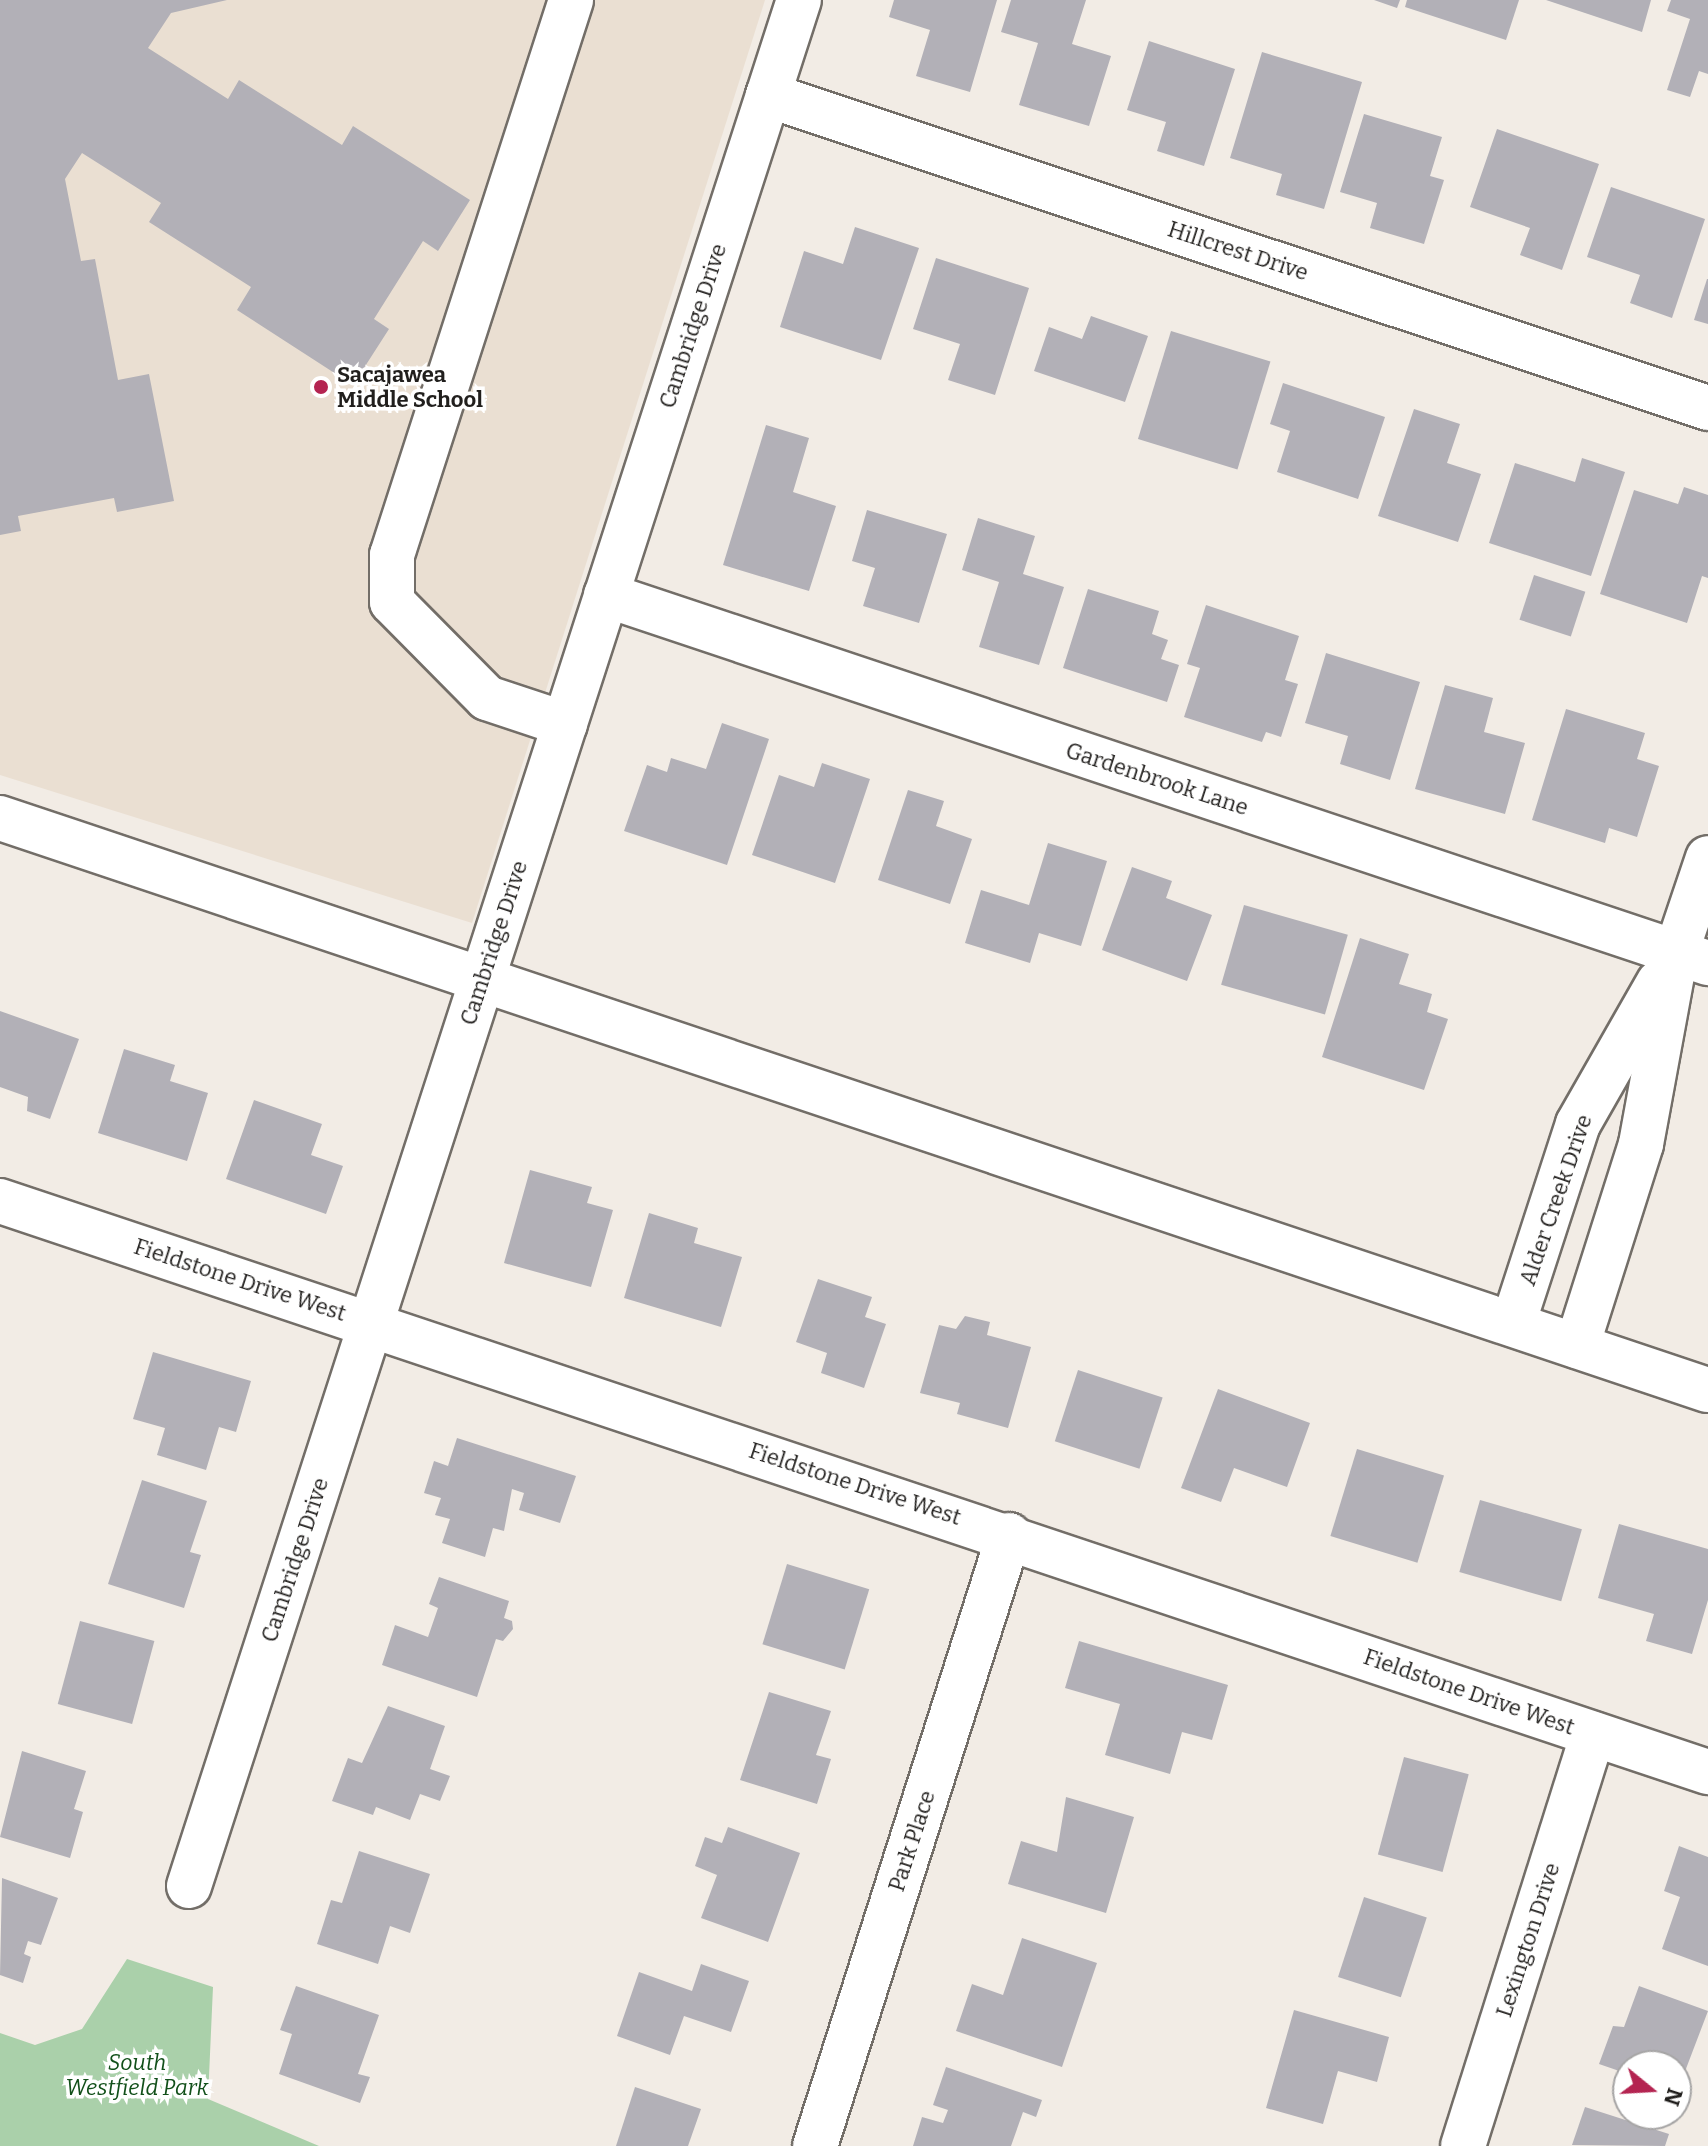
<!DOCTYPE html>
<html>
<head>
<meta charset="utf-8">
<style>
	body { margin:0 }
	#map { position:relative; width:1708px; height:2146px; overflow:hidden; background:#f2ece5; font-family:Bitter,serif }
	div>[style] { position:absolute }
	.built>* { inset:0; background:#eadfd2 }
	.green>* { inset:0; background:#aad0aa }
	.building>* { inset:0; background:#b2b0b7; transform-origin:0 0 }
	.roads { filter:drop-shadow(2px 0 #736e68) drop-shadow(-2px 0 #736e68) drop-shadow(0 2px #736e68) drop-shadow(0 -2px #736e68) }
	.minor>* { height:44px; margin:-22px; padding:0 22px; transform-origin:22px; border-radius:22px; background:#fff }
	.dots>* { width:22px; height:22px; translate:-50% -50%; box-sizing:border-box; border:4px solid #fff; border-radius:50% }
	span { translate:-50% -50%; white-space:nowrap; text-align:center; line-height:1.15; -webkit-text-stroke:7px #fff; paint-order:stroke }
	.street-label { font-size:22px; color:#211f1d }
	.poi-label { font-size:22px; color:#211f1d; font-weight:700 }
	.left { translate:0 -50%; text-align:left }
	.park-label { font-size:22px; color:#12501a; font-style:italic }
	.north { position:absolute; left:1612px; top:2050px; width:80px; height:80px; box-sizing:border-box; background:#fff; border:2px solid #a6a5a5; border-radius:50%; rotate:108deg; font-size:22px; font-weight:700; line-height:32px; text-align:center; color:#211f1d }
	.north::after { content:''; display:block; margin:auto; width:28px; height:36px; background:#b42451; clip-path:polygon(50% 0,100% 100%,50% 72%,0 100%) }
</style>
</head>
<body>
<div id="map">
	<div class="built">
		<div style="clip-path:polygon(0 0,765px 0,472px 923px,0 775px)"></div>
	</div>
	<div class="green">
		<div style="clip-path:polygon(127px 1959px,213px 1987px,208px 2099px,319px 2146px,0 2146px,0 2033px,35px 2045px,82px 2029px)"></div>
	</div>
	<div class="building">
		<div style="clip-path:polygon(0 0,227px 0,171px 13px,148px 48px,228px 99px,239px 80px,342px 145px,353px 126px,470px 200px,438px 251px,423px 241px,374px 319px,389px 329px,353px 385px,237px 310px,251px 287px,149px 222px,161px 203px,82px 153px,65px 179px,81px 261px,95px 259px,118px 380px,149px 374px,174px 501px,117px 512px,114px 498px,18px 516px,21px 531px,0 535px)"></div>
		<div style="clip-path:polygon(894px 0,997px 0,970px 92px,916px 76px,930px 30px,889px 17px)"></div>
		<div style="clip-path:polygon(1011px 0,1086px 0,1072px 44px,1111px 56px,1089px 126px,1019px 105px,1038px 43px,1001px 32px)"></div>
		<div style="clip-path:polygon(1374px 0,1400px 0,1397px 8px)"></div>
		<div style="clip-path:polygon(1407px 0,1519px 0,1506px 40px,1405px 7px)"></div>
		<div style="clip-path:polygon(1546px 0,1651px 0,1642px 32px)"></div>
		<div style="clip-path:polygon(1671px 0,1708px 0,1708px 74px,1699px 71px,1690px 97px,1667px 90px,1690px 19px,1667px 11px)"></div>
		<div style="clip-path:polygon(1149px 41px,1235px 69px,1204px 166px,1157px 151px,1166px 122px,1127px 110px)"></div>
		<div style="clip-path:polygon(1262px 52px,1362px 82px,1324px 209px,1276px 195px,1282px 174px,1230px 158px)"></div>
		<div style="clip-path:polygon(1364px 114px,1442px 137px,1430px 176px,1444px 180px,1424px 244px,1370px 228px,1377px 203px,1340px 192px)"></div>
		<div style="clip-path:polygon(1497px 129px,1599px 164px,1562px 270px,1520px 255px,1530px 228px,1470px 207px)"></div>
		<div style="clip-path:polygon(1611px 187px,1705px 219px,1672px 318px,1630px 303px,1640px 275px,1587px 257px)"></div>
		<div style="clip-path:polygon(855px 227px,919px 248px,881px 360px,780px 327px,804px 251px,843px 264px)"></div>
		<div style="clip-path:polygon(936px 258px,1029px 288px,995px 395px,948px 380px,960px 344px,913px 329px)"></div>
		<div style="clip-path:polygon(1707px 279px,1708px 279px,1708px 324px,1694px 320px)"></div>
		<div style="clip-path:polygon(1091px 316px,1148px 336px,1125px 402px,1034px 371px,1049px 327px,1082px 339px)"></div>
		<div style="left:1171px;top:331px;width:104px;height:113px;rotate:17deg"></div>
		<div style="clip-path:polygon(1283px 383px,1385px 417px,1358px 499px,1277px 472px,1290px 431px,1270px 424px)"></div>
		<div style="clip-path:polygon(1414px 409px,1460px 424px,1447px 463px,1481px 474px,1458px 542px,1378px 516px)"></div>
		<div style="clip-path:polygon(766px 425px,809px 438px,793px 492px,836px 506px,809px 591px,723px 565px)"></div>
		<div style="clip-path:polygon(1582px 458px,1625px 472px,1591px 576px,1489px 543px,1515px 463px,1575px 482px)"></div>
		<div style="clip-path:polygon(1684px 487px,1708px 495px,1708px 578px,1702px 576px,1687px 623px,1600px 594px,1634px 490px,1678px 504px)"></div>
		<div style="clip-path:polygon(867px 510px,947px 534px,919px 623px,863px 606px,875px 568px,852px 561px)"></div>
		<div style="clip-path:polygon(978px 518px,1035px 536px,1023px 574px,1064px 587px,1039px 665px,979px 647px,999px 582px,962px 570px)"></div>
		<div style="left:1534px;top:575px;width:54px;height:47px;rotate:18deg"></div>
		<div style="clip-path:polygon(1088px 589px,1159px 611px,1152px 634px,1168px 640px,1161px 659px,1179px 665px,1167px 702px,1063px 668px)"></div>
		<div style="clip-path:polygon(1206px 605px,1299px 636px,1285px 680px,1298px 684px,1281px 737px,1266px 732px,1262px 742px,1184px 717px,1200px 668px,1187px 664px)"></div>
		<div style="clip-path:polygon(1326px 653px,1420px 682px,1390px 780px,1340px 764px,1348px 736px,1305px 723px)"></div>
		<div style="clip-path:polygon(1445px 685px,1493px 698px,1484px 732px,1525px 743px,1505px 814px,1415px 789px)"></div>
		<div style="clip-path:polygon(1566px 709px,1645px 733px,1637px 759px,1659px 766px,1637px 837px,1609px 828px,1605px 843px,1532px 820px)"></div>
		<div style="clip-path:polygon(722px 723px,769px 739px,727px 865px,624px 831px,647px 765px,667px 772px,671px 758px,706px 769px)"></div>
		<div style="clip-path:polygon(822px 763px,870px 779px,835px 883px,752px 855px,779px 775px,814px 787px)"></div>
		<div style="clip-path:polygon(908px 790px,944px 801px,936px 826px,972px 839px,950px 904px,878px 880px)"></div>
		<div style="clip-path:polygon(1048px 843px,1107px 861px,1081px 946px,1039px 933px,1030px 963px,965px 943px,981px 890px,1029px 905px)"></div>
		<div style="clip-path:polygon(1132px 867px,1172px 881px,1166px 898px,1212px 915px,1187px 981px,1102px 950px)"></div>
		<div style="left:1244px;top:905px;width:108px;height:83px;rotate:16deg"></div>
		<div style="clip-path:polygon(1360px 938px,1409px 954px,1399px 984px,1432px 994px,1427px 1012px,1448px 1019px,1424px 1090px,1322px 1057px)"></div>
		<div style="clip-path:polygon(0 1011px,79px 1039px,50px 1119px,27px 1111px,28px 1097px,0 1087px)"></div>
		<div style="clip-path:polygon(124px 1049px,175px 1065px,170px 1081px,208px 1093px,187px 1161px,98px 1133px)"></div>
		<div style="clip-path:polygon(254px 1100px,322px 1124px,311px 1155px,343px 1166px,326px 1214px,226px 1179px)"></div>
		<div style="clip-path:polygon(530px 1170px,592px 1187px,587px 1203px,613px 1210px,591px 1287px,504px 1263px)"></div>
		<div style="clip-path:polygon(649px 1213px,698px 1228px,694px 1243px,742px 1257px,721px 1327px,624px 1298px)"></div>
		<div style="clip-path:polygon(818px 1279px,872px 1297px,865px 1317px,886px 1324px,864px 1388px,821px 1373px,827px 1353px,796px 1342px)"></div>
		<div style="clip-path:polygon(965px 1316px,990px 1322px,987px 1335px,1031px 1347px,1008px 1428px,957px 1414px,960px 1403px,920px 1393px,939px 1325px,956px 1329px)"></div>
		<div style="clip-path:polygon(153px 1352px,251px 1381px,236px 1432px,219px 1427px,206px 1470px,157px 1455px,165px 1428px,133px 1419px)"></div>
		<div style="left:1078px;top:1370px;width:89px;height:75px;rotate:18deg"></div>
		<div style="clip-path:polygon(1218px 1389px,1310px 1423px,1287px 1487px,1234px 1468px,1221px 1502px,1181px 1488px)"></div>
		<div style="clip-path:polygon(457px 1438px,576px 1476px,560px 1523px,519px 1510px,524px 1493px,512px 1489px,504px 1531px,493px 1528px,485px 1557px,442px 1543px,450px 1519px,435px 1515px,441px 1498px,424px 1493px,434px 1461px,448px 1466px)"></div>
		<div style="left:1357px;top:1449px;width:91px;height:91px;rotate:17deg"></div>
		<div style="clip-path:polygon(142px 1480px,207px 1501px,190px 1552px,201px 1555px,184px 1608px,108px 1584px)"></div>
		<div style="left:1480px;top:1500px;width:106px;height:75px;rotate:16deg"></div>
		<div style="clip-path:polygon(1619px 1524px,1708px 1549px,1708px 1600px,1692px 1654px,1646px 1641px,1654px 1614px,1598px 1598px)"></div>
		<div style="left:787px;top:1564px;width:86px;height:84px;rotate:17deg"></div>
		<div style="clip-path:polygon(439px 1577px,509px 1601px,504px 1618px,512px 1621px,513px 1629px,503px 1641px,496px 1639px,477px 1697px,382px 1665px,395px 1625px,428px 1637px,438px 1608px,429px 1604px)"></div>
		<div style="left:80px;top:1621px;width:77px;height:86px;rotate:15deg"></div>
		<div style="clip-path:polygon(1079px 1641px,1228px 1685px,1212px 1740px,1182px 1732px,1170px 1774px,1105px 1755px,1120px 1704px,1065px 1688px)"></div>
		<div style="clip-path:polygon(769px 1692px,831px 1711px,816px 1755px,831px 1759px,817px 1804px,740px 1780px)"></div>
		<div style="clip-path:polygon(388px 1706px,445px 1726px,430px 1769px,450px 1776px,440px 1801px,420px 1794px,410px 1820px,376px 1807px,373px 1815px,332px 1801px,348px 1758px,362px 1763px)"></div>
		<div style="clip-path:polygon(22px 1751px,86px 1771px,74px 1809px,83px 1812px,70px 1858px,0 1837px)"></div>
		<div style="left:1404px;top:1757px;width:67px;height:101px;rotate:15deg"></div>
		<div style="clip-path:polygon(1066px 1797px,1134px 1817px,1106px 1913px,1008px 1884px,1021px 1841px,1057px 1852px)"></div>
		<div style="clip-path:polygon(728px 1827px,800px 1853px,768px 1942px,701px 1918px,717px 1875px,695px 1866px,705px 1837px,722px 1843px)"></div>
		<div style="clip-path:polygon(1679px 1846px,1708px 1857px,1708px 1966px,1662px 1949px,1680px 1897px,1664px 1891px)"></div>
		<div style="clip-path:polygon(359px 1851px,430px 1874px,410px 1933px,390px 1926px,378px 1964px,317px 1944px,331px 1900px,342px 1903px)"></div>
		<div style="clip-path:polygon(2px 1878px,58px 1898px,41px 1945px,28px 1941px,24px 1954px,31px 1957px,23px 1983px,0 1975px)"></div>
		<div style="left:1364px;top:1897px;width:66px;height:84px;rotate:18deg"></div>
		<div style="clip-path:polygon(1022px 1938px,1097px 1963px,1062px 2067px,956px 2031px,972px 1984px,1003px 1995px)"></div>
		<div style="clip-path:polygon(701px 1964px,749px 1981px,731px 2032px,684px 2016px,670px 2055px,617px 2036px,639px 1972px,692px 1991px)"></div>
		<div style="clip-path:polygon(296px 1986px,379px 2015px,358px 2074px,370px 2077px,360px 2103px,279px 2074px,292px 2034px,280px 2030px)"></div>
		<div style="clip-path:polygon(1639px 1986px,1708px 2011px,1676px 2095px,1676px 2066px,1628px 2066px,1628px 2074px,1599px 2064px,1613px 2026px,1624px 2027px)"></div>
		<div style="clip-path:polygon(1294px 2010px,1389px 2037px,1377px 2082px,1338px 2071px,1323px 2124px,1266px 2108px)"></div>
		<div style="clip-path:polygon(946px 2067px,1042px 2100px,1036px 2117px,1023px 2112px,1011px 2146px,913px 2146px,922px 2117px,943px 2123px,948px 2110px,933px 2105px)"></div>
		<div style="clip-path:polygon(635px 2087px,701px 2109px,688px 2146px,616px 2146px)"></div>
		<div style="clip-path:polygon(1585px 2107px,1669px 2134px,1665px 2146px,1572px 2145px)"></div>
	</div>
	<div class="roads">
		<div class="minor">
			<div style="left:768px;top:95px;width:991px;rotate:18.42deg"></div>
			<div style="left:606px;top:595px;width:1162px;rotate:18.47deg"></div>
			<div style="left:565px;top:724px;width:82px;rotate:-161.6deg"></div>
			<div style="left:487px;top:698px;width:135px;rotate:-134.7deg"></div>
			<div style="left:392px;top:602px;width:47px;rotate:-90deg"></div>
			<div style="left:392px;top:555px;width:583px;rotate:-72.12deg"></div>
			<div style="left:0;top:818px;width:1801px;rotate:18.52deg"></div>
			<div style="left:0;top:1201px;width:1801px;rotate:18.49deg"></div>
			<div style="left:1513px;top:1324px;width:210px;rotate:-72deg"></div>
			<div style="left:1578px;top:1124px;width:163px;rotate:-60.3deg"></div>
			<div style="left:1577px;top:1346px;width:212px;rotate:-72.4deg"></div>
			<div style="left:1641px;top:1144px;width:194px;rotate:-79.6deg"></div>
			<div style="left:1676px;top:953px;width:100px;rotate:-71.4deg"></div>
			<div style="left:189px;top:1886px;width:1982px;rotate:-72.08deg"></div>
			<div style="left:815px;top:2146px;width:641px;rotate:-72.38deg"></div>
			<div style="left:1463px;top:2146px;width:432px;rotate:-72.5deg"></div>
		</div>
	</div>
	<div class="dots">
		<div style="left:321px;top:387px;background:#b42451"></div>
	</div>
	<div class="street-label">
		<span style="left:1238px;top:251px;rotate:18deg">Hillcrest Drive</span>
		<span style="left:693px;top:326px;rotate:-72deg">Cambridge Drive</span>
		<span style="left:1157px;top:779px;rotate:18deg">Gardenbrook Lane</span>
		<span style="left:494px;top:943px;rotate:-72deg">Cambridge Drive</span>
		<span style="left:1556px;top:1200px;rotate:-71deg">Alder Creek Drive</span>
		<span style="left:240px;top:1280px;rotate:18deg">Fieldstone Drive West</span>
		<span style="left:855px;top:1484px;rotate:18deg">Fieldstone Drive West</span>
		<span style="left:295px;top:1560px;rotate:-72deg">Cambridge Drive</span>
		<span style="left:1469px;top:1692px;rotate:19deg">Fieldstone Drive West</span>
		<span style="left:912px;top:1841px;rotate:-72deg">Park Place</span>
		<span style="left:1528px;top:1940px;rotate:-72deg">Lexington Drive</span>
	</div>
	<div class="poi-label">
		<span class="left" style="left:337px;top:387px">Sacajawea<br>Middle School</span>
	</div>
	<div class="park-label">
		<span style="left:137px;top:2075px">South<br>Westfield Park</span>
	</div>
	<div class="north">N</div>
</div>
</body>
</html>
